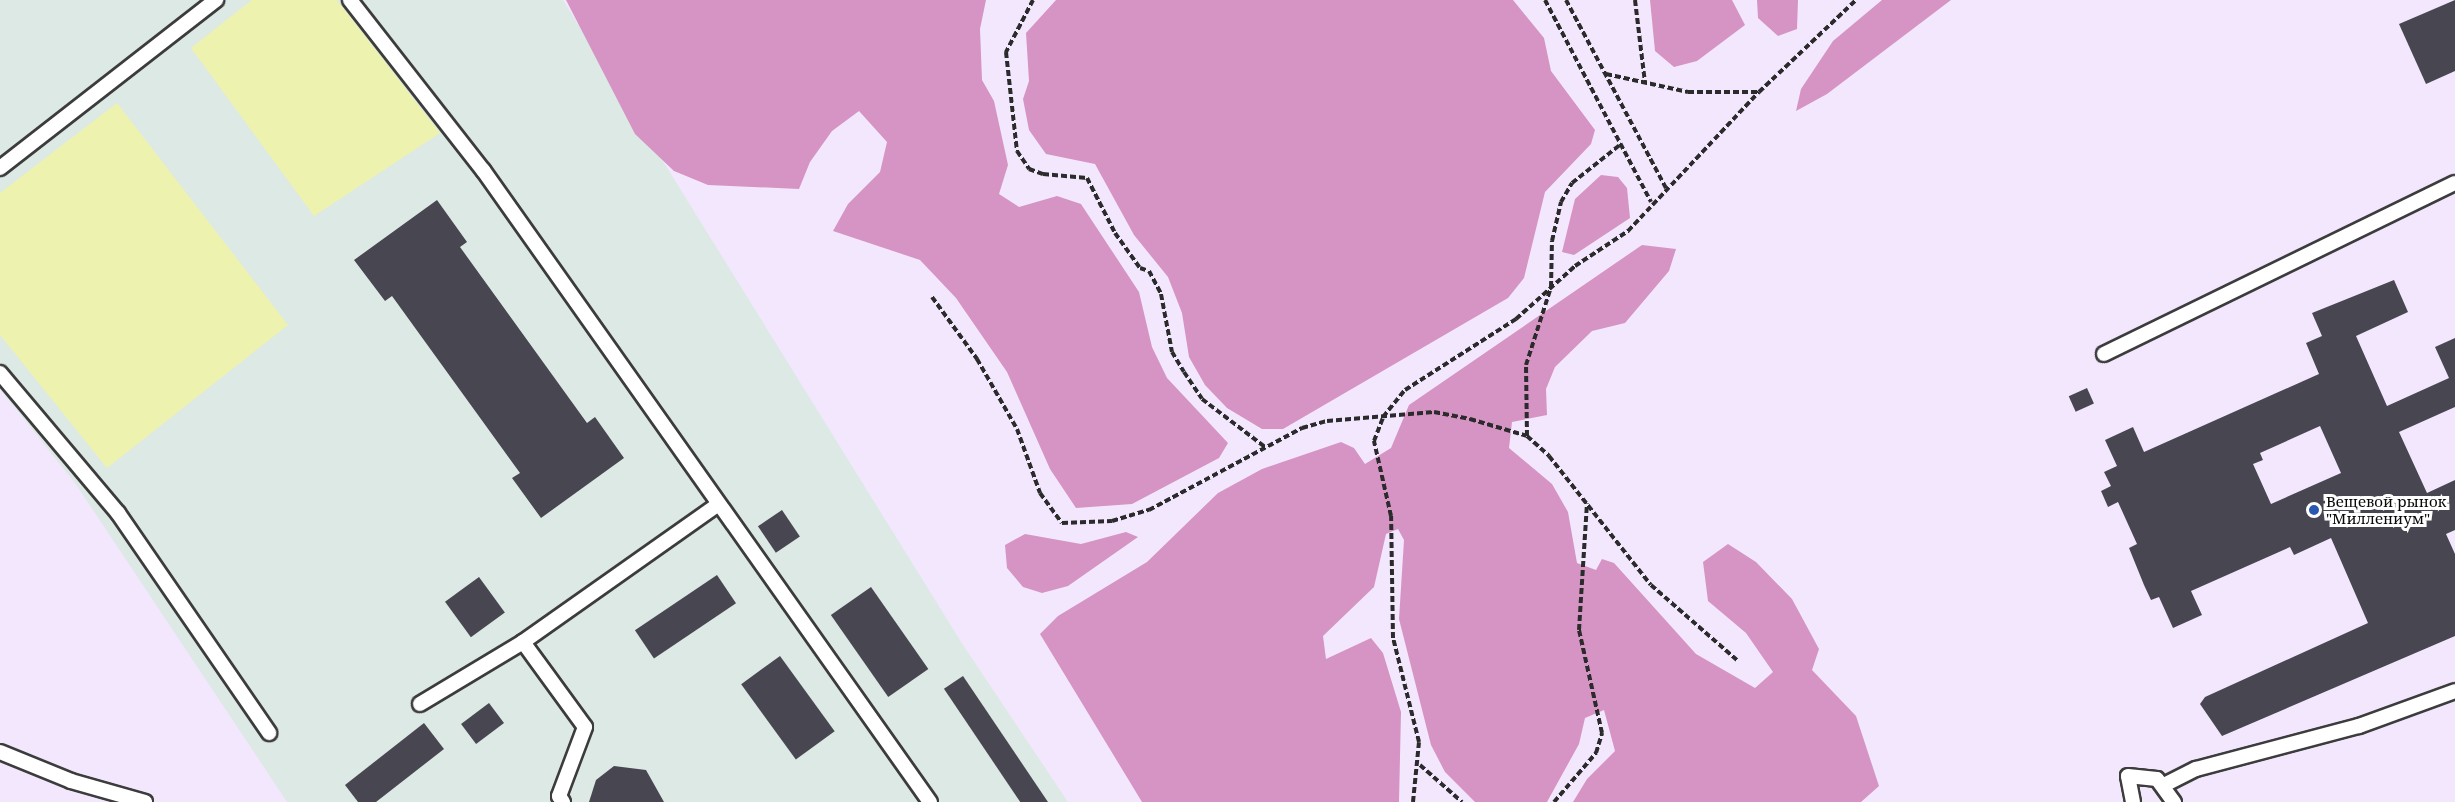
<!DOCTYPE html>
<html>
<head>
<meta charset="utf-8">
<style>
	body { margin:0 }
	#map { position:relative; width:2455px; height:802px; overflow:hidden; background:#f3e7fe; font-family:"Noto Serif",serif }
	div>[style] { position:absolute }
	.industrial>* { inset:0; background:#dde9e4 }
	.forest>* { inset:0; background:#d594c4 }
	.water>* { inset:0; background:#edf2af }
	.building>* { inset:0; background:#484751; transform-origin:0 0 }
	.path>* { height:4px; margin-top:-2px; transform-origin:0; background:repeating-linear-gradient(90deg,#2b2b2b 0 6px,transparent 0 9px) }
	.roads { filter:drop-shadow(2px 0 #3c3c3c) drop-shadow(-2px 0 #3c3c3c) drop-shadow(0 2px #3c3c3c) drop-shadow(0 -2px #3c3c3c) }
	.lane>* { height:14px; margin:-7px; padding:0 7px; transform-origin:7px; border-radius:7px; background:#fff }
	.dots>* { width:16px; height:16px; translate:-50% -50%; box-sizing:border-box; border:3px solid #fff; border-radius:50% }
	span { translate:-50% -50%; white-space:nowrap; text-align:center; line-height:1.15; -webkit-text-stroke:6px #fff; paint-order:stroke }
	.poi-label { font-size:15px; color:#090909 }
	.left { translate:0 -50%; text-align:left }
</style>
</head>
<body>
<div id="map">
	<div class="industrial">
		<div style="clip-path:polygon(0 0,563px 0,963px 645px,1068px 802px,287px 802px,75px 483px,0 389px)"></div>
	</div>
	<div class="forest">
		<div style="clip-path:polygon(566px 0,986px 0,980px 29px,982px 80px,994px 101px,1008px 165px,999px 194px,1019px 207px,1057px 196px,1081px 204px,1139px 292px,1152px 347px,1167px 378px,1228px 443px,1219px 458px,1132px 504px,1076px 508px,1050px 469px,1007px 372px,956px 298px,920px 260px,833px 231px,848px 204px,880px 172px,887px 142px,859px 111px,832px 131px,810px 162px,799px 189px,708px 185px,674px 171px,635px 134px)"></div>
		<div style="clip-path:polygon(1056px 0,1513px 0,1544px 38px,1551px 71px,1595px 130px,1591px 144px,1545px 192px,1524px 278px,1508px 298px,1283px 429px,1262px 429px,1227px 408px,1205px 385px,1189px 357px,1182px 313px,1168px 277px,1134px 235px,1095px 164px,1046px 154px,1029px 130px,1023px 99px,1029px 81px,1026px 33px)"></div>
		<div style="clip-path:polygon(1650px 0,1732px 0,1745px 25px,1697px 61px,1674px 67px,1655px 51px)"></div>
		<div style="clip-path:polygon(1757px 0,1798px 0,1797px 29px,1778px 36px,1758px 18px)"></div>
		<div style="clip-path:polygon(1882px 0,1951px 0,1827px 94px,1796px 111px,1801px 89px,1833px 41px)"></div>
		<div style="clip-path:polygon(1601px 175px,1618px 177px,1627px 188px,1630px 218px,1574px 255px,1562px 252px,1575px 199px)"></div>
		<div style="clip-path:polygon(1642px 245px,1676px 249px,1669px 271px,1625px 323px,1592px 331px,1555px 367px,1546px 389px,1547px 415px,1512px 422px,1509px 448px,1552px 484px,1568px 512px,1577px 563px,1596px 570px,1602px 559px,1614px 563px,1696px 654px,1755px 688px,1773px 672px,1746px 633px,1708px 601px,1703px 562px,1728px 544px,1756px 562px,1792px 599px,1819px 649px,1812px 670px,1856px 716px,1879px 786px,1861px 802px,1573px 802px,1587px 779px,1615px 751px,1604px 710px,1585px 718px,1579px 744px,1547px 802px,1475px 802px,1445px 772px,1431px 745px,1399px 619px,1404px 540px,1398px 529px,1386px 534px,1374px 587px,1323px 636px,1326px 659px,1371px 638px,1383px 653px,1401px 712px,1399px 802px,1142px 802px,1040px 634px,1058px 616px,1147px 562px,1218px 493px,1262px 469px,1341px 442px,1354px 448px,1365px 464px,1391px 448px,1409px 405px)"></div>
		<div style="clip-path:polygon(1126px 532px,1138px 537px,1068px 586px,1042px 593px,1023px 587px,1007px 568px,1005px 545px,1025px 534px,1081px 544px)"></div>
	</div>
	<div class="water">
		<div style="clip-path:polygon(252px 0,337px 0,440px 133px,314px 216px,191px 48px)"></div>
		<div style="clip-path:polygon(117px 103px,288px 325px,107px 468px,0 335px,0 193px)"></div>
	</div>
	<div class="building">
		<div style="clip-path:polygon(2455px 0,2455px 71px,2426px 84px,2399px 24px)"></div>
		<div style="clip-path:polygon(437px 200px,467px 242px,460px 247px,587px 423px,595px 417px,624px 458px,541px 518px,512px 478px,520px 473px,392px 296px,385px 301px,354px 260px)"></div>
		<div style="clip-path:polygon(evenodd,2394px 280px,2408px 312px,2356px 336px,2387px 406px,2449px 378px,2435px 347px,2455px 338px,2455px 407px,2399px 432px,2427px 493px,2455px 480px,2455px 530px,2446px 534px,2455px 554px,2455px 636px,2222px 736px,2200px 704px,2205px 697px,2368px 623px,2331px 538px,2294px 555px,2290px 547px,2191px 591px,2202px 615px,2173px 628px,2159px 597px,2151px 600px,2144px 585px,2129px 548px,2137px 544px,2118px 502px,2108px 507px,2101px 491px,2111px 486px,2104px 472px,2117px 466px,2105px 440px,2133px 427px,2144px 452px,2319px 374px,2306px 343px,2322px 336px,2312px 313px,2394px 280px,2320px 426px,2341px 473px,2271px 504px,2253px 464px,2263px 460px,2260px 453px,2320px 426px)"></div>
		<div style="left:2087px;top:388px;width:17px;height:20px;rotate:66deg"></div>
		<div style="left:782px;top:510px;width:32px;height:29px;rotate:56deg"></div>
		<div style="left:717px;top:575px;width:34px;height:99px;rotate:56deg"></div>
		<div style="left:479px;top:577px;width:44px;height:42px;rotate:54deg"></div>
		<div style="left:871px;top:587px;width:100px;height:49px;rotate:55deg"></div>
		<div style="left:780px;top:656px;width:93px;height:48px;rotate:54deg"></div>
		<div style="left:963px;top:676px;width:152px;height:23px;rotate:56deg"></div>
		<div style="left:489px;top:703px;width:25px;height:35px;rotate:53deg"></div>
		<div style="clip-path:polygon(424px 723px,444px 749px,376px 802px,358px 802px,345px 785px)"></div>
		<div style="clip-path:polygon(614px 766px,646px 770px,664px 802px,589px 802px,596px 780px)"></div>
	</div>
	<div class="path">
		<div style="left:1033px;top:0;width:59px;rotate:117.4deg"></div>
		<div style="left:1006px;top:52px;width:100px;rotate:83.7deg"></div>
		<div style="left:1017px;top:151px;width:22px;rotate:56deg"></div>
		<div style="left:1029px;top:169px;width:15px;rotate:20deg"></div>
		<div style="left:1043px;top:174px;width:44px;rotate:5.2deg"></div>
		<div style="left:1087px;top:178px;width:62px;rotate:63deg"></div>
		<div style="left:1115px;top:233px;width:43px;rotate:54.5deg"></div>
		<div style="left:1140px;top:268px;width:9px;rotate:18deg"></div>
		<div style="left:1149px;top:271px;width:26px;rotate:62deg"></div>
		<div style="left:1161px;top:294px;width:59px;rotate:79.3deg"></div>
		<div style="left:1172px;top:352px;width:23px;rotate:59deg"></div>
		<div style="left:1184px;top:372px;width:32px;rotate:56deg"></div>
		<div style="left:1202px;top:399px;width:79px;rotate:37.3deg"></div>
		<div style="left:1545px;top:0;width:228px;rotate:62.3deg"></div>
		<div style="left:1566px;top:0;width:213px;rotate:62deg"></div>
		<div style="left:1635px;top:0;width:84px;rotate:83.1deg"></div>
		<div style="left:1606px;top:74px;width:84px;rotate:12.4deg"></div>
		<div style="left:1688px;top:92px;width:70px"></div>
		<div style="left:932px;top:297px;width:77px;rotate:54deg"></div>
		<div style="left:977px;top:359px;width:81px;rotate:60.3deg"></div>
		<div style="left:1017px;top:429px;width:68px;rotate:70.2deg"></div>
		<div style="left:1040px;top:493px;width:37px;rotate:54deg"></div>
		<div style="left:1062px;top:523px;width:50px;rotate:-2.3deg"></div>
		<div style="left:1112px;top:521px;width:39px;rotate:-17deg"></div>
		<div style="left:1149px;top:510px;width:174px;rotate:-28.2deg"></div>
		<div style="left:1302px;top:428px;width:26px;rotate:-16deg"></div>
		<div style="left:1327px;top:421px;width:107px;rotate:-4.8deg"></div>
		<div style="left:1434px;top:412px;width:37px;rotate:11deg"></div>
		<div style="left:1470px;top:419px;width:59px;rotate:16.6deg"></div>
		<div style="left:1527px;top:436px;width:30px;rotate:42deg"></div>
		<div style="left:1549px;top:456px;width:164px;rotate:51.7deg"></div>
		<div style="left:1651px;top:585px;width:114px;rotate:41.1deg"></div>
		<div style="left:1527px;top:436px;width:71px;rotate:-90.8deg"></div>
		<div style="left:1526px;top:365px;width:82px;rotate:-72.2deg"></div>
		<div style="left:1551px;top:287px;width:46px;rotate:-88.8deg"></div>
		<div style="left:1552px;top:241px;width:40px;rotate:-77deg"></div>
		<div style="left:1561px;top:202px;width:22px;rotate:-60deg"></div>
		<div style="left:1572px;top:183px;width:63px;rotate:-38.5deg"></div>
		<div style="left:1420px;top:765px;width:56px;rotate:41.4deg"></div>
		<div style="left:1413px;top:802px;width:60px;rotate:-84.3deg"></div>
		<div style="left:1419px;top:742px;width:107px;rotate:-104deg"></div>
		<div style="left:1393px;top:638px;width:122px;rotate:-90.9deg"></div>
		<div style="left:1391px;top:516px;width:77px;rotate:-102.8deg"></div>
		<div style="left:1374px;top:441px;width:26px;rotate:-69deg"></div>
		<div style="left:1383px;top:417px;width:35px;rotate:-51deg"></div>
		<div style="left:1405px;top:390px;width:132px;rotate:-32.6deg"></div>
		<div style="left:1516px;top:319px;width:79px;rotate:-41.9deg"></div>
		<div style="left:1575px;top:266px;width:64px;rotate:-33.4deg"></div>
		<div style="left:1628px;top:231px;width:191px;rotate:-46.7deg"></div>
		<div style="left:1759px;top:92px;width:134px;rotate:-43.5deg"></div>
		<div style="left:1554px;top:802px;width:65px;rotate:-49.4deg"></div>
		<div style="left:1596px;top:753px;width:21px;rotate:-73deg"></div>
		<div style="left:1602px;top:733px;width:106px;rotate:-102.6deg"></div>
		<div style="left:1579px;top:630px;width:127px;rotate:-86.4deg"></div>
	</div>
	<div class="roads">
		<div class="lane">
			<div style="left:350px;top:0;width:216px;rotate:52deg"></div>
			<div style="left:483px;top:170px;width:774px;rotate:54.73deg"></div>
			<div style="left:0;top:168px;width:274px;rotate:-37.9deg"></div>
			<div style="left:2104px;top:354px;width:390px;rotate:-26deg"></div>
			<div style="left:0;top:373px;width:183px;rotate:49.9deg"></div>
			<div style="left:118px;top:513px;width:267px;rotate:55.5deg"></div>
			<div style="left:523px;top:642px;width:105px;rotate:53.9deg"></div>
			<div style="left:585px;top:727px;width:74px;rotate:110.6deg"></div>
			<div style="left:559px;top:796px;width:7px;rotate:56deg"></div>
			<div style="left:420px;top:704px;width:120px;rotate:-31deg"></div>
			<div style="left:523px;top:642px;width:237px;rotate:-35.2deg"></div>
			<div style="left:0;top:752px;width:77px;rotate:22.2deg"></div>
			<div style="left:71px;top:781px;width:77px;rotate:15.8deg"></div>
			<div style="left:2164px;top:785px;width:36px;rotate:-27deg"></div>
			<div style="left:2196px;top:769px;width:169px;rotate:-14.8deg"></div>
			<div style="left:2359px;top:726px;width:102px;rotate:-20deg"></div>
			<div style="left:2133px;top:802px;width:26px;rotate:-101deg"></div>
			<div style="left:2128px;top:776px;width:29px;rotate:6deg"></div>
			<div style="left:2157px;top:779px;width:29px;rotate:54deg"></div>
		</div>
	</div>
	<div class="dots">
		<div style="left:2314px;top:510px;background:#2a58b1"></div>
	</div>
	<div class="poi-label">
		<span class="left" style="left:2326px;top:510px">Вещевой рынок<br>"Миллениум"</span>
	</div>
</div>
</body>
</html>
